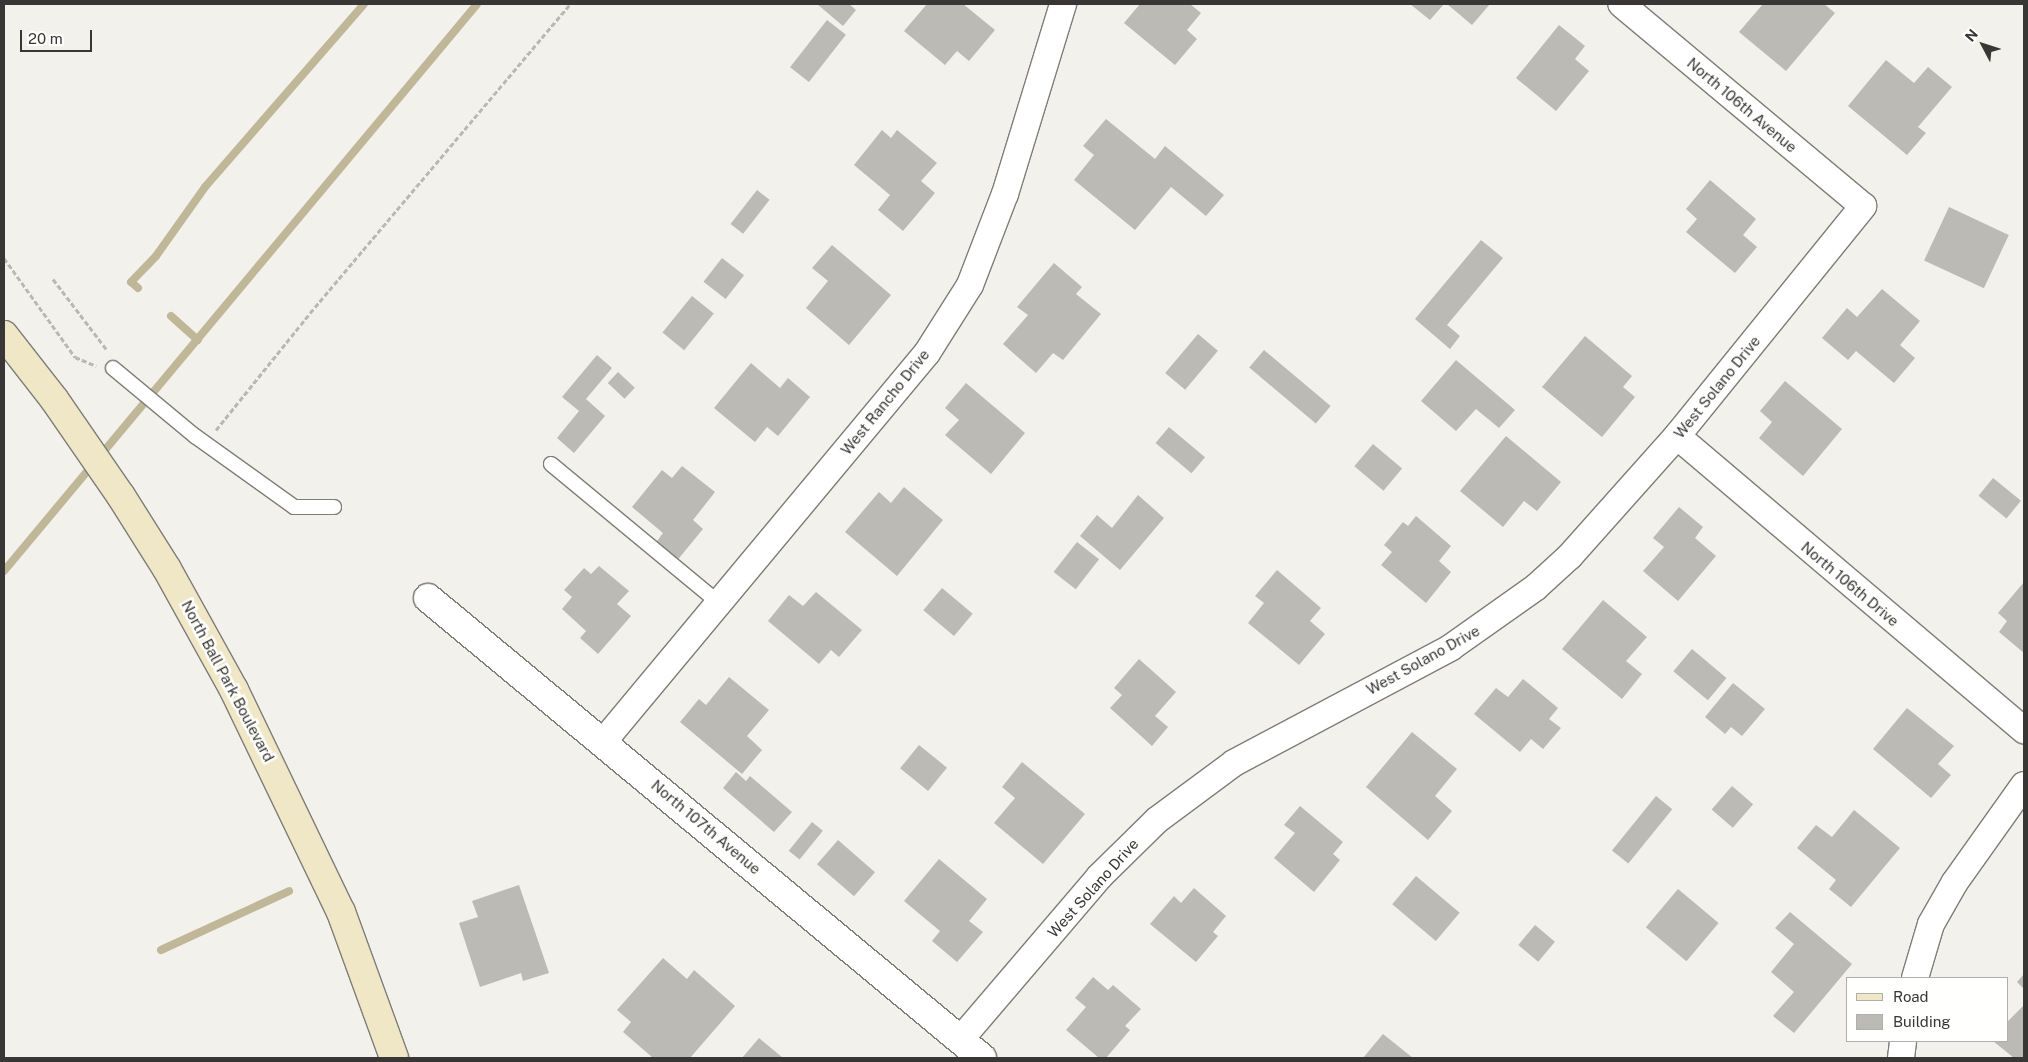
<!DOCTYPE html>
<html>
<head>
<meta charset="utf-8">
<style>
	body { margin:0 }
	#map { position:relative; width:2028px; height:1062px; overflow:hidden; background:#f3f1eb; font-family:"Public Sans",sans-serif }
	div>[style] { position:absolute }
	.stream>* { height:8px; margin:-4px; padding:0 4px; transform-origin:4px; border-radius:4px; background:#bfb798 }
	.building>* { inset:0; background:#bbbab4; transform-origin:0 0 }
	.path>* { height:3px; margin-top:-1.5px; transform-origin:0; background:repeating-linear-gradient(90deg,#b9b8b3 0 5px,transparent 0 7.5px) }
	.roads { filter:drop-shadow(1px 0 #7f7d78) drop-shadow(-1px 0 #7f7d78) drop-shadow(0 1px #7f7d78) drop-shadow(0 -1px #7f7d78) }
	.service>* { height:14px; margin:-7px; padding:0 7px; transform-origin:7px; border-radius:7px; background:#fff }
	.minor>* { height:26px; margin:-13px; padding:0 13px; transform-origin:13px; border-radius:13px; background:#fff }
	.tertiary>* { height:28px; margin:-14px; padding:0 14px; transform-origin:14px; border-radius:14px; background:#fff }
	.secondary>* { height:28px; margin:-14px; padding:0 14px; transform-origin:14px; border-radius:14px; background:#efe7c6 }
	span { translate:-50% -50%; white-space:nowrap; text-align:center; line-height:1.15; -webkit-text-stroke:5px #fffffd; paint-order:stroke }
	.street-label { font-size:15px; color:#383735 }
	.frame { position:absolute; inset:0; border:5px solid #383735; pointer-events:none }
	.legend { position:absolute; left:1846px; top:977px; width:162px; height:65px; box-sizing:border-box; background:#fffffd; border:1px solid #afafad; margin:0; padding:6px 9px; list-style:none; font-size:15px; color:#383735 }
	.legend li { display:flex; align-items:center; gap:10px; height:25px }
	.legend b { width:25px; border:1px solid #afafad }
	.north { position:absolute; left:1958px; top:20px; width:50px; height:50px; -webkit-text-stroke:4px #fffffd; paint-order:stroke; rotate:310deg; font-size:14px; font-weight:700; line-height:20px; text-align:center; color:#383735 }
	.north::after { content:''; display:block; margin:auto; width:18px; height:22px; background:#383735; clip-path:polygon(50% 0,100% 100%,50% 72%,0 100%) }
	.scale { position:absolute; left:20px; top:30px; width:72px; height:22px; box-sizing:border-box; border:2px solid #383735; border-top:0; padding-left:6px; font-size:15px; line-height:18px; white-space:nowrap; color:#383735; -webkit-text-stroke:4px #fffffd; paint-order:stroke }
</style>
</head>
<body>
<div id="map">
	<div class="stream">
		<div style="left:138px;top:288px;width:9px;rotate:-139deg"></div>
		<div style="left:131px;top:282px;width:36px;rotate:-46deg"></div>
		<div style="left:156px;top:256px;width:85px;rotate:-54.6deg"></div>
		<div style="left:205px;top:187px;width:242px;rotate:-49deg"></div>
		<div style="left:171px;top:316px;width:36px;rotate:42deg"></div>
		<div style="left:4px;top:571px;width:738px;rotate:-50.16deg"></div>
		<div style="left:161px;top:950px;width:141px;rotate:-24.7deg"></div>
	</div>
	<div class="building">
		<div style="clip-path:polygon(817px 4px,849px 4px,856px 10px,843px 26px)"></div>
		<div style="clip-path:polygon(927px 4px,963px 4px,995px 30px,969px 61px,957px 51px,945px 65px,904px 31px)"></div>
		<div style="clip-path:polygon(1140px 4px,1190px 4px,1201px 13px,1187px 30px,1197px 39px,1175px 65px,1124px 23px)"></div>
		<div style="clip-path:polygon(1410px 4px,1444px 4px,1430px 20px)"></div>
		<div style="clip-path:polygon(1447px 4px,1490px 4px,1472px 25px)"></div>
		<div style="clip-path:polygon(1763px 4px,1824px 4px,1835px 13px,1786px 71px,1739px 32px)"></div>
		<div style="left:827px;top:20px;width:24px;height:60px;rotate:38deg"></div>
		<div style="clip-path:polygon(1559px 25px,1585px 46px,1575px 59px,1589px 71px,1556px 111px,1516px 78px)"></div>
		<div style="clip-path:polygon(1886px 60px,1914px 83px,1928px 67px,1952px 87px,1918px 127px,1926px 133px,1907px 155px,1848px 106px)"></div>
		<div style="clip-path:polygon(1106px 119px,1155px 159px,1165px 146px,1224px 195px,1206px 216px,1171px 187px,1135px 230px,1074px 180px,1094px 155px,1083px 146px)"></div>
		<div style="clip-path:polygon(882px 130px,891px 138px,897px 130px,937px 163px,921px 181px,935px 193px,903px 231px,878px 210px,890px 195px,854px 165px)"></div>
		<div style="clip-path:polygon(1710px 180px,1756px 219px,1743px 235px,1757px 247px,1735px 273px,1686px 232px,1697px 219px,1686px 209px)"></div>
		<div style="left:757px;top:190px;width:16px;height:43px;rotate:38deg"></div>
		<div style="left:1949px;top:207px;width:66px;height:59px;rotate:25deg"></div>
		<div style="clip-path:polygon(1481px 240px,1503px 258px,1447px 325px,1460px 336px,1450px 349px,1415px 319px)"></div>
		<div style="clip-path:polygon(832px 245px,891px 295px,849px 345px,806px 308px,828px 281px,812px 268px)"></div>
		<div style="left:722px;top:258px;width:28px;height:30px;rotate:38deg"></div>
		<div style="clip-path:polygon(1054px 263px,1082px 287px,1076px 294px,1101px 314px,1063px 360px,1053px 353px,1036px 373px,1003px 344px,1028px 315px,1017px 307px)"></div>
		<div style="clip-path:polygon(1882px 289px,1920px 321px,1900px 345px,1915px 358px,1894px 383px,1856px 351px,1848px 360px,1822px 338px,1847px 308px,1857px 317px)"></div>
		<div style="left:692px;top:296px;width:28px;height:47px;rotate:39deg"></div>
		<div style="left:1198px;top:334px;width:26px;height:51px;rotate:40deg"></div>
		<div style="clip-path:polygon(1585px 336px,1632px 376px,1623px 387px,1635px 397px,1602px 437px,1542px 387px)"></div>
		<div style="left:1264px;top:350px;width:87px;height:23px;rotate:40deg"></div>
		<div style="clip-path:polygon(597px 355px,612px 368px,586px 399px,605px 416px,574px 453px,557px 438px,579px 411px,562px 397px)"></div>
		<div style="clip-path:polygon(1456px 360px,1515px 410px,1499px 428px,1476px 409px,1456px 431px,1421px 401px)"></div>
		<div style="clip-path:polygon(751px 363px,780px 388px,788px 378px,810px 397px,778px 436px,767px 427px,755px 442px,714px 408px)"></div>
		<div style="left:618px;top:372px;width:23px;height:15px;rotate:43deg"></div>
		<div style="clip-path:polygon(1785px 381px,1842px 429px,1803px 476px,1759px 438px,1772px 422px,1760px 411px)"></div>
		<div style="clip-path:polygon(966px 383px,1025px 433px,991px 474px,945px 435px,959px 420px,945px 408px)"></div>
		<div style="left:1169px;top:427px;width:47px;height:21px;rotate:40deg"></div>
		<div style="clip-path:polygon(1506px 436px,1561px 482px,1537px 511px,1524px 501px,1503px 527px,1460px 491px)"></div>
		<div style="left:1373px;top:444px;width:38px;height:29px;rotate:40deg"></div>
		<div style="clip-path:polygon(682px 466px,715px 492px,693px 520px,703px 529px,675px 563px,654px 545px,663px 533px,632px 507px,662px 470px,672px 478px)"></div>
		<div style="left:1993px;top:478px;width:36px;height:23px;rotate:39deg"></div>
		<div style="clip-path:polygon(904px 487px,943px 520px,897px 576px,845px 532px,879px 492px,891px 503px)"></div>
		<div style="clip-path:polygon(1138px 495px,1164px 518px,1120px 570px,1080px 536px,1097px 515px,1112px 528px)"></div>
		<div style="clip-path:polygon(1679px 507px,1703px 527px,1695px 538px,1716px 556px,1678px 601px,1643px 571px,1664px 547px,1653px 538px)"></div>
		<div style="clip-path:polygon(1416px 516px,1451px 546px,1439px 561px,1451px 572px,1426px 603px,1381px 565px,1392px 552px,1384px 545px,1403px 522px,1408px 526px)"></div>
		<div style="left:1077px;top:542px;width:28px;height:38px;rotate:38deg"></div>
		<div style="clip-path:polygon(599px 566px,629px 591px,617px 604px,631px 616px,598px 654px,580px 638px,586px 631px,562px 609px,572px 597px,564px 590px,584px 568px,591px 574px)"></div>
		<div style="clip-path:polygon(1277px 570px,1321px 608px,1310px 621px,1325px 634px,1299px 665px,1248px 623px,1264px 603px,1255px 596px)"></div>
		<div style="clip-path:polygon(2024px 582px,2024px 653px,1999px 632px,2007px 621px,1998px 613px)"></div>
		<div style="left:942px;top:588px;width:40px;height:29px;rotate:40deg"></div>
		<div style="clip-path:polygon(816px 592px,862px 630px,839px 657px,831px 650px,819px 664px,768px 621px,789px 595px,803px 606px)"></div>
		<div style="clip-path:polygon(1603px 600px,1647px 637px,1626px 661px,1642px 674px,1622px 699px,1562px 649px)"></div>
		<div style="left:1692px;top:649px;width:45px;height:29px;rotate:40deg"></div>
		<div style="clip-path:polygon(1139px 659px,1176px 692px,1155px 716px,1168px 727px,1152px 746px,1110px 708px,1122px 695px,1114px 688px)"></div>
		<div style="clip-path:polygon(729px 677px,769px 710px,747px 736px,762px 750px,742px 774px,680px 722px,699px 699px,706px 705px)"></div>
		<div style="clip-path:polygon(1523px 679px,1558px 708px,1549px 719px,1561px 728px,1543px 749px,1531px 739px,1520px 752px,1474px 714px,1496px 688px,1508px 697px)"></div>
		<div style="clip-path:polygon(1733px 683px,1765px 709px,1742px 736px,1731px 727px,1725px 734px,1705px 717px)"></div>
		<div style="clip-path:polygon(1907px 708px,1954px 746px,1938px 764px,1951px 775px,1931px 798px,1873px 749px)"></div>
		<div style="clip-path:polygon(1412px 732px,1457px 769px,1435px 796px,1452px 811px,1428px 840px,1366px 787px)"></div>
		<div style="left:919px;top:745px;width:36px;height:30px;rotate:39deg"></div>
		<div style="clip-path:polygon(1022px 762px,1085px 814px,1043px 864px,994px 823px,1015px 798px,1002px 787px)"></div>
		<div style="clip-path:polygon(736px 772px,746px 781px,750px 776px,792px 812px,774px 832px,723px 788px)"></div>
		<div style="left:1732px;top:786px;width:28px;height:31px;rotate:41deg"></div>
		<div style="left:1656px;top:796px;width:21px;height:70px;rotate:39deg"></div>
		<div style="clip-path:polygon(1300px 806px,1343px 842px,1333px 854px,1340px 860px,1314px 892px,1274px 858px,1295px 833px,1284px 825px)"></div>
		<div style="clip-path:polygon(1854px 810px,1900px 848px,1851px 907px,1829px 889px,1836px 880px,1797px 848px,1816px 825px,1832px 837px)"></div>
		<div style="left:812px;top:822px;width:14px;height:37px;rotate:39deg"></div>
		<div style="left:838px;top:840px;width:49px;height:32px;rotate:41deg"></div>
		<div style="clip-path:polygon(939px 859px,987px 899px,969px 921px,983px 932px,957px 962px,932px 941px,940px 931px,904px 901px)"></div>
		<div style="left:1416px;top:876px;width:57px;height:37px;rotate:40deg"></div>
		<div style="clip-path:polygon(519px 885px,549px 973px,523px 981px,521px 973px,480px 987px,459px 923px,478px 917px,472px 901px)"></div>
		<div style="clip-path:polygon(1194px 888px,1226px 916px,1213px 932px,1218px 936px,1196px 962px,1150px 924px,1174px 896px,1181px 903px)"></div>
		<div style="left:1678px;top:889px;width:53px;height:50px;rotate:40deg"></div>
		<div style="clip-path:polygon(1790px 912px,1852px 964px,1794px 1033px,1773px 1016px,1794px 992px,1771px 972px,1794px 944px,1775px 928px)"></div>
		<div style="left:1535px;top:925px;width:26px;height:26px;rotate:40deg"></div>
		<div style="clip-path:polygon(663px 958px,687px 979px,694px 970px,735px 1006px,690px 1058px,653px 1058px,623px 1032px,631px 1022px,617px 1010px)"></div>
		<div style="clip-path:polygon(2024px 974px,2024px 989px,2017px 982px)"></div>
		<div style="clip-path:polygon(1093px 977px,1108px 990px,1113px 985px,1141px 1009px,1125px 1026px,1130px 1030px,1106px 1058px,1099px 1058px,1066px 1030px,1086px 1007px,1075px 998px)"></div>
		<div style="clip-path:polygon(2024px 1005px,2024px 1058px,2014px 1058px,1993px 1041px,2007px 1041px,2007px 1022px)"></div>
		<div style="clip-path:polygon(1383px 1034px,1413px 1058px,1363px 1058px)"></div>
		<div style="clip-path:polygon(759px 1038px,783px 1058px,742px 1058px)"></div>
	</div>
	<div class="path">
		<div style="left:4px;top:258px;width:122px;rotate:54.4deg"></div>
		<div style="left:75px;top:357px;width:23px;rotate:23deg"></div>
		<div style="left:53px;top:279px;width:89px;rotate:52.7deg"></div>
		<div style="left:216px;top:430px;width:150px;rotate:-51.2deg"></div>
		<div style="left:310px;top:313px;width:404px;rotate:-49.9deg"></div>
	</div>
	<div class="roads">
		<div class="service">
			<div style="left:113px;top:368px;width:107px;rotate:39.7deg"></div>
			<div style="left:195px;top:436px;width:122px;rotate:35.6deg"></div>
			<div style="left:294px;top:507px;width:40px"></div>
			<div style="left:551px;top:464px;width:217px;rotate:39.6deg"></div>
		</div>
		<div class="minor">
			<div style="left:1677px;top:436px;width:455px;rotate:40.3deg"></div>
			<div style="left:603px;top:742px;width:506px;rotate:-50.21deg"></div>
			<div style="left:927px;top:353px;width:80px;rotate:-57.7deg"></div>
			<div style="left:970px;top:285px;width:97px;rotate:-69deg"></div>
			<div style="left:1005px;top:194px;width:199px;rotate:-73deg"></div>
			<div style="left:1915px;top:978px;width:56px;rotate:-73.5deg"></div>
			<div style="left:1931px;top:924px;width:48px;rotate:-60.3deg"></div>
			<div style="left:1955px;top:882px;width:119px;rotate:-54.6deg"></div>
			<div style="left:960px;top:1040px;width:214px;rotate:-49.5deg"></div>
			<div style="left:1099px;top:877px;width:81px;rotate:-44.5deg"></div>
			<div style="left:1157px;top:820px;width:96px;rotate:-36.5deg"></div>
			<div style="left:1234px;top:763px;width:245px;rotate:-28deg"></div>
			<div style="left:1450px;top:648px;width:105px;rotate:-35.3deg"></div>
			<div style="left:1536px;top:587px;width:46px;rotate:-42.4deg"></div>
			<div style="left:1570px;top:556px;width:161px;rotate:-48.3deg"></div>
			<div style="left:1677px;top:436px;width:296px;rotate:-51deg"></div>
			<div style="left:1863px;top:206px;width:315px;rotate:-140.1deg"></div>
			<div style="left:1901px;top:1058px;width:17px;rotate:-83deg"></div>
		</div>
		<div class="tertiary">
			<div style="left:428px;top:598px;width:720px;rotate:39.7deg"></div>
		</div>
		<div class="secondary">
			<div style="left:4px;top:335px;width:81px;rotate:52deg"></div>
			<div style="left:54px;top:399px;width:118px;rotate:55.4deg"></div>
			<div style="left:121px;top:496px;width:86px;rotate:57.8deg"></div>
			<div style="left:167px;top:569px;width:138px;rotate:61deg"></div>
			<div style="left:234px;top:690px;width:246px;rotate:64.3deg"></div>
			<div style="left:341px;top:912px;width:155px;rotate:70deg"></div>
		</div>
	</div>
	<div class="street-label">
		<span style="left:1742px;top:105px;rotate:40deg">North 106th Avenue</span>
		<span style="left:1717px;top:387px;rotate:-51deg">West Solano Drive</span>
		<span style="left:885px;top:402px;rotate:-51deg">West Rancho Drive</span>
		<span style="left:1850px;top:584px;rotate:40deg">North 106th Drive</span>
		<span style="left:1423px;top:660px;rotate:-29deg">West Solano Drive</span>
		<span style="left:228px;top:681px;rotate:62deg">North Ball Park Boulevard</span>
		<span style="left:706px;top:827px;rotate:40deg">North 107th Avenue</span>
		<span style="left:1093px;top:888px;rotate:-48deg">West Solano Drive</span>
	</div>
	<div class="frame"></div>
	<ul class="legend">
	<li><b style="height:6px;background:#efe7c6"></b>Road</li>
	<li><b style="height:14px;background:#bbbab4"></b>Building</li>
	</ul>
	<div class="north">N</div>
	<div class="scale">20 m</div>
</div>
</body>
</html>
